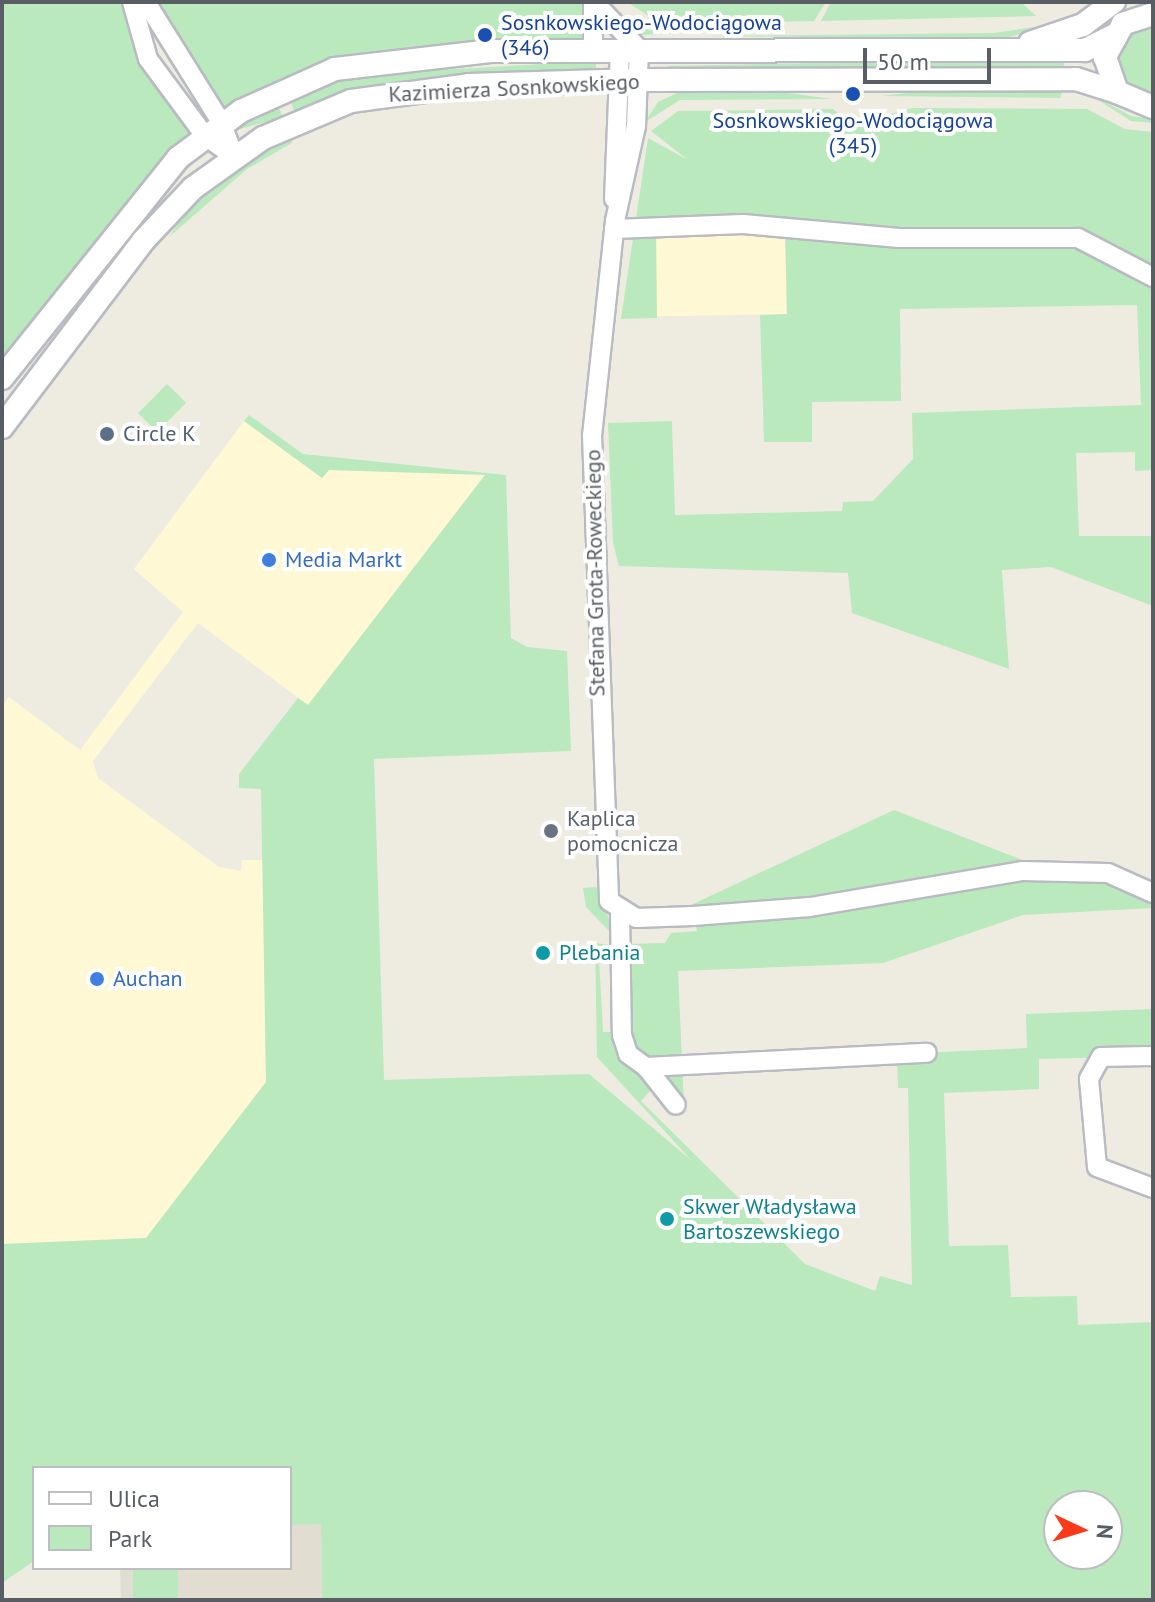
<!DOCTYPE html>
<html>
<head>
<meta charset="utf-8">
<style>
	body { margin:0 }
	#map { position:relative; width:1155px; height:1602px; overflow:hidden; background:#eeece1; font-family:"PT Sans",sans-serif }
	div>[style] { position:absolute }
	.commercial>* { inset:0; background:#fff8d5; transform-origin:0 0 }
	.education>* { inset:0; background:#e1ded1 }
	.green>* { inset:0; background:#bae9bd; transform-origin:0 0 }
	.roads { filter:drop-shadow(2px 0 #b9bbc2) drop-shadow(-2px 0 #b9bbc2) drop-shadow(0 2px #b9bbc2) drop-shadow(0 -2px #b9bbc2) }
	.minor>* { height:18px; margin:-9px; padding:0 9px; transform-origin:9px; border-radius:9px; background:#fff }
	.tertiary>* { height:22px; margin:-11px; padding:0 11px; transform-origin:11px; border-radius:11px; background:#fff }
	.dots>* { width:22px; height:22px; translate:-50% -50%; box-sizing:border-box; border:4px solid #fff; border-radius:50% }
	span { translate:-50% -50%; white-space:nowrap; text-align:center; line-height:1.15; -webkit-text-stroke:8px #fff; paint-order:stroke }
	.transit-label { font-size:22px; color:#164399 }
	.left { translate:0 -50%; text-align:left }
	.street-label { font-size:22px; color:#595d64 }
	.service-label { font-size:22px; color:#4e5e75 }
	.shop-label { font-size:22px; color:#366cbe }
	.worship-label { font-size:22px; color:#5b616d }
	.culture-label { font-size:22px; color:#0d838f }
	.frame { position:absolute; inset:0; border:4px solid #595d64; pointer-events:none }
	.legend { position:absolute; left:32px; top:1466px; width:260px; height:104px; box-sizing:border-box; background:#fff; border:2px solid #bdbec1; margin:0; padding:10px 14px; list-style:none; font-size:24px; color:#595d64 }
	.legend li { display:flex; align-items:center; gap:16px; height:40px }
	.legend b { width:40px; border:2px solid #bdbec1 }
	.north { position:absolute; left:1043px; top:1490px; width:80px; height:80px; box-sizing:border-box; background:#fff; border:2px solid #bdbec1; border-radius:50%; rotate:94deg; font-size:22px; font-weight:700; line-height:32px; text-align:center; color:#595d64 }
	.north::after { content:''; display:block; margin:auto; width:28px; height:36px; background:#fb3a1a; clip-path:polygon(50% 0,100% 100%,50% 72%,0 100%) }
	.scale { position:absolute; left:863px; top:48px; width:128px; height:36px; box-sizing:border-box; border:4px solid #595d64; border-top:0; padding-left:10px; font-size:24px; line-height:28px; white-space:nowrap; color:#595d64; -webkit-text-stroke:6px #fff; paint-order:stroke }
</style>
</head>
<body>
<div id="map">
	<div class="commercial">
		<div style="left:785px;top:226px;width:88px;height:130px;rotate:89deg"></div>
		<div style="clip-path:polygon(244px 421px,322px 478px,329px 470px,486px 474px,308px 705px,198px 623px,93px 761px,98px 778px,219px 867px,241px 871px,242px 860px,263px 860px,266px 1082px,146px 1238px,2px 1244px,2px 706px,9px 697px,80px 750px,183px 612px,134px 569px)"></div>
	</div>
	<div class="education">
		<div style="clip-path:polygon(321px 1523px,322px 1600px,121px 1600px,120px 1568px,290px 1568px,290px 1525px)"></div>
	</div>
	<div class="green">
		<div style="clip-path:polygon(2px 2px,132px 2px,137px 32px,205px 136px,2px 378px)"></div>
		<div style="clip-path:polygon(146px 2px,592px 2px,593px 50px,359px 63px,221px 122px)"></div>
		<div style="clip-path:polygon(601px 2px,639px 27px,666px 34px,637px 35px)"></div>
		<div style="clip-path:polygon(627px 2px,826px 2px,814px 21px,771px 22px,655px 20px)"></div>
		<div style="clip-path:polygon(831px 2px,1021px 2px,1036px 16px,821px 21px)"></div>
		<div style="clip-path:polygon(1054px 24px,1002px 39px,701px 36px,994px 33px)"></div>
		<div style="clip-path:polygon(1153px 28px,1153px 94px,1143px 94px,1125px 85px,1116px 57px,1131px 33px)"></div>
		<div style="clip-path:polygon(1064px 58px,1064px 68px,667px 70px,667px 66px)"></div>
		<div style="clip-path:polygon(596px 61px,596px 72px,361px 86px,294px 111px,289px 96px,350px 75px)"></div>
		<div style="clip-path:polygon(1078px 87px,1131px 116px,1153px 119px,1153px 123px,1131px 121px)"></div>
		<div style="clip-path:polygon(1064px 88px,1060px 98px,881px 96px,932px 90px)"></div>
		<div style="clip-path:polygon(766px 90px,832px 99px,680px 100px,645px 122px,658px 102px,681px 91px)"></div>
		<div style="clip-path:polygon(276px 102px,283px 117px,230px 132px,230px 127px)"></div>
		<div style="clip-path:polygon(912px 108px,1087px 109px,1125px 129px,1153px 132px,1153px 470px,1135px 471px,1135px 452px,1076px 453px,1079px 536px,1153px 536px,1153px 606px,1051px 567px,1002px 570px,1009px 669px,852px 613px,848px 573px,619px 566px,613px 543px,608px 423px,672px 421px,675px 515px,842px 511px,843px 502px,873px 501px,913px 459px,912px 413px,1141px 405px,1137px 305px,900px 309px,901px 401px,812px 402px,812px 442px,764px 442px,760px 315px,787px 314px,785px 226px,656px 228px,657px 318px,621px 319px,648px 138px,688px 160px,651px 131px,678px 111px,833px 109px,839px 114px,827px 129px,845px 116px,865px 121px)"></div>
		<div style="clip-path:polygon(289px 134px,292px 143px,247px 169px,169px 237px,196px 198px)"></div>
		<div style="clip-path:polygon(195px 160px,120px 248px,76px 311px,70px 304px,149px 201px)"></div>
		<div style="left:167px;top:384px;width:27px;height:41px;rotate:45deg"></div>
		<div style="clip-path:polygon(evenodd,249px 415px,303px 454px,506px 475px,511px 638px,527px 647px,567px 651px,571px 751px,374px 759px,384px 1080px,589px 1074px,692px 1161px,597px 1057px,595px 943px,611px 945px,612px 958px,599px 959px,603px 1032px,629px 1032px,625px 944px,665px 943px,671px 933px,697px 931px,691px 905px,894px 810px,1053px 872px,1095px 872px,1153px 893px,1153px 908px,1023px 915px,883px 963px,678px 971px,684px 1105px,658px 1082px,641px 1101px,805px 1264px,875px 1291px,880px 1276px,912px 1285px,908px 1088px,898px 1088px,897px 1054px,1027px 1048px,1026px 1014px,1153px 1009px,1153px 1056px,1039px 1059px,1039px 1089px,944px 1093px,949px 1246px,1008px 1245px,1011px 1297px,1077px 1296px,1078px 1325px,1153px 1322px,1153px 1600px,322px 1600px,321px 1524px,290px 1525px,290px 1468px,34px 1468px,34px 1561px,2px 1583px,2px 1244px,146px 1238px,266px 1082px,261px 789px,239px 788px,239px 774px,298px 698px,308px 705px,485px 475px,329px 470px,322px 478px,244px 421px,249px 415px,1059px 1506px,1107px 1506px,1107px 1554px,1059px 1554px,1059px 1506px)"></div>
		<div style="clip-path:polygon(596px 887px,610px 921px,612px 934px,586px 907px,583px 888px)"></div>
		<div style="left:133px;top:1568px;width:45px;height:32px"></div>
	</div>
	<div class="roads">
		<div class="minor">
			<div style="left:132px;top:2px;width:59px;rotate:74.3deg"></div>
			<div style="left:148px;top:59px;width:96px;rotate:53.5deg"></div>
			<div style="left:205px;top:136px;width:35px;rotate:35deg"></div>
			<div style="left:146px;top:2px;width:142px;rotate:58deg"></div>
			<div style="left:221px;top:122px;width:36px;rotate:69deg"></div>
			<div style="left:594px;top:2px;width:65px;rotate:46.2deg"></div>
			<div style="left:639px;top:49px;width:77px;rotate:92.2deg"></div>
			<div style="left:636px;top:126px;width:97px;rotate:102.5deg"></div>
			<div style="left:615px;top:221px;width:215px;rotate:96.1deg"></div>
			<div style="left:592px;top:435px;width:466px;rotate:87.9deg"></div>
			<div style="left:609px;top:901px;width:32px;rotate:32deg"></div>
			<div style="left:636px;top:918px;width:57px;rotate:-2deg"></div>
			<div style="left:693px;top:916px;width:117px;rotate:-4.4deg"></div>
			<div style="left:810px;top:907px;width:216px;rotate:-9.6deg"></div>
			<div style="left:1023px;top:871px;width:85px;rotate:1.3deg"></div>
			<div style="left:1108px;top:873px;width:49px;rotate:24deg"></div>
			<div style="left:593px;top:5px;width:45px;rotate:90deg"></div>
			<div style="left:614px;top:199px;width:149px;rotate:-87.7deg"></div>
			<div style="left:614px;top:229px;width:129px;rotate:-2.2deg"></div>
			<div style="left:743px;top:224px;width:157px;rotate:5.1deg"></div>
			<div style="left:899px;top:238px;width:179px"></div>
			<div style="left:1078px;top:238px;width:85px;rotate:27.5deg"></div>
			<div style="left:620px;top:914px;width:121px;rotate:89.1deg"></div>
			<div style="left:622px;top:1035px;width:20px;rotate:72deg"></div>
			<div style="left:628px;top:1054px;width:22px;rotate:36deg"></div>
			<div style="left:646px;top:1067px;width:281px;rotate:-2.9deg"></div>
			<div style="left:1153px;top:1056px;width:52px;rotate:178.9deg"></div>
			<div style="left:1101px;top:1057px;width:25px;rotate:119deg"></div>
			<div style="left:1089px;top:1079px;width:88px;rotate:84.8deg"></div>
			<div style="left:1097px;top:1167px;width:60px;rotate:20.6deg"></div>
			<div style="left:646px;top:1067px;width:48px;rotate:51.7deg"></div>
		</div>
		<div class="tertiary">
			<div style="left:1153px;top:14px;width:32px;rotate:162deg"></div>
			<div style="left:1123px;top:24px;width:38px;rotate:119deg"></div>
			<div style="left:1105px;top:57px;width:37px;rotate:71deg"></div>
			<div style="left:1117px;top:92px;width:39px;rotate:23deg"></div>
			<div style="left:1030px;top:43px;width:56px;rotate:-18.8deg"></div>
			<div style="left:1083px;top:25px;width:39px;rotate:-37deg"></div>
			<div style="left:2px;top:378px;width:282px;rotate:-51.3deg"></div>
			<div style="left:178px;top:158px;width:79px;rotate:-36.7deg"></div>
			<div style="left:241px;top:111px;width:103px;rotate:-24.1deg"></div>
			<div style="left:335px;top:69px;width:156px;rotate:-6.6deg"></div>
			<div style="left:490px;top:51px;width:595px;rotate:-0.1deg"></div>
			<div style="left:1085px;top:50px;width:31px;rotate:-27deg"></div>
			<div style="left:2px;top:427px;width:233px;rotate:-52.8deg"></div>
			<div style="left:143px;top:241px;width:73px;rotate:-46.7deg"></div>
			<div style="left:193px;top:188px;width:86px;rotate:-35.5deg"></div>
			<div style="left:263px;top:138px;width:95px;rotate:-22.8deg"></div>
			<div style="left:351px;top:101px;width:119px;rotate:-7.7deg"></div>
			<div style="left:469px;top:85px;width:169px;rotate:-1.7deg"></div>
			<div style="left:638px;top:80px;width:438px;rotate:-0.1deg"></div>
			<div style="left:1076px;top:79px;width:43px;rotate:17.6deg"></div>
		</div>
	</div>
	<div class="dots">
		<div style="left:485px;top:35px;background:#1a4fb4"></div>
		<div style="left:853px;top:94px;background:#1a4fb4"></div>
		<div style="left:107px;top:434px;background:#5c6f8a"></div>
		<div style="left:269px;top:560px;background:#3f7fe0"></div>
		<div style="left:551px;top:831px;background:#6b7280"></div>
		<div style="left:543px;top:953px;background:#0f9aa8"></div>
		<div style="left:97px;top:979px;background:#3f7fe0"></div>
		<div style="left:667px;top:1219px;background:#0f9aa8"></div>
	</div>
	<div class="transit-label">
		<span class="left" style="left:501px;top:35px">Sosnkowskiego-Wodociągowa<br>(346)</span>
		<span style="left:853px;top:133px">Sosnkowskiego-Wodociągowa<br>(345)</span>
	</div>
	<div class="street-label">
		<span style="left:514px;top:88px;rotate:-3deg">Kazimierza Sosnkowskiego</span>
		<span style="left:595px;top:573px;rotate:-91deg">Stefana Grota-Roweckiego</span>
	</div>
	<div class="service-label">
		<span class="left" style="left:123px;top:434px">Circle K</span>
	</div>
	<div class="shop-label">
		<span class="left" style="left:285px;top:560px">Media Markt</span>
		<span class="left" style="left:113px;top:979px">Auchan</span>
	</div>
	<div class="worship-label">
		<span class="left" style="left:567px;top:831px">Kaplica<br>pomocnicza</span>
	</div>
	<div class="culture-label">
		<span class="left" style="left:559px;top:953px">Plebania</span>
		<span class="left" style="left:683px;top:1219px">Skwer Władysława<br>Bartoszewskiego</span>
	</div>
	<div class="frame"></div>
	<ul class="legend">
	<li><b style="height:10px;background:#fff"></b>Ulica</li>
	<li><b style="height:22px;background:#bae9bd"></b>Park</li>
	</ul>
	<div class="north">N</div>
	<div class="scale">50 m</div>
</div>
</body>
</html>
